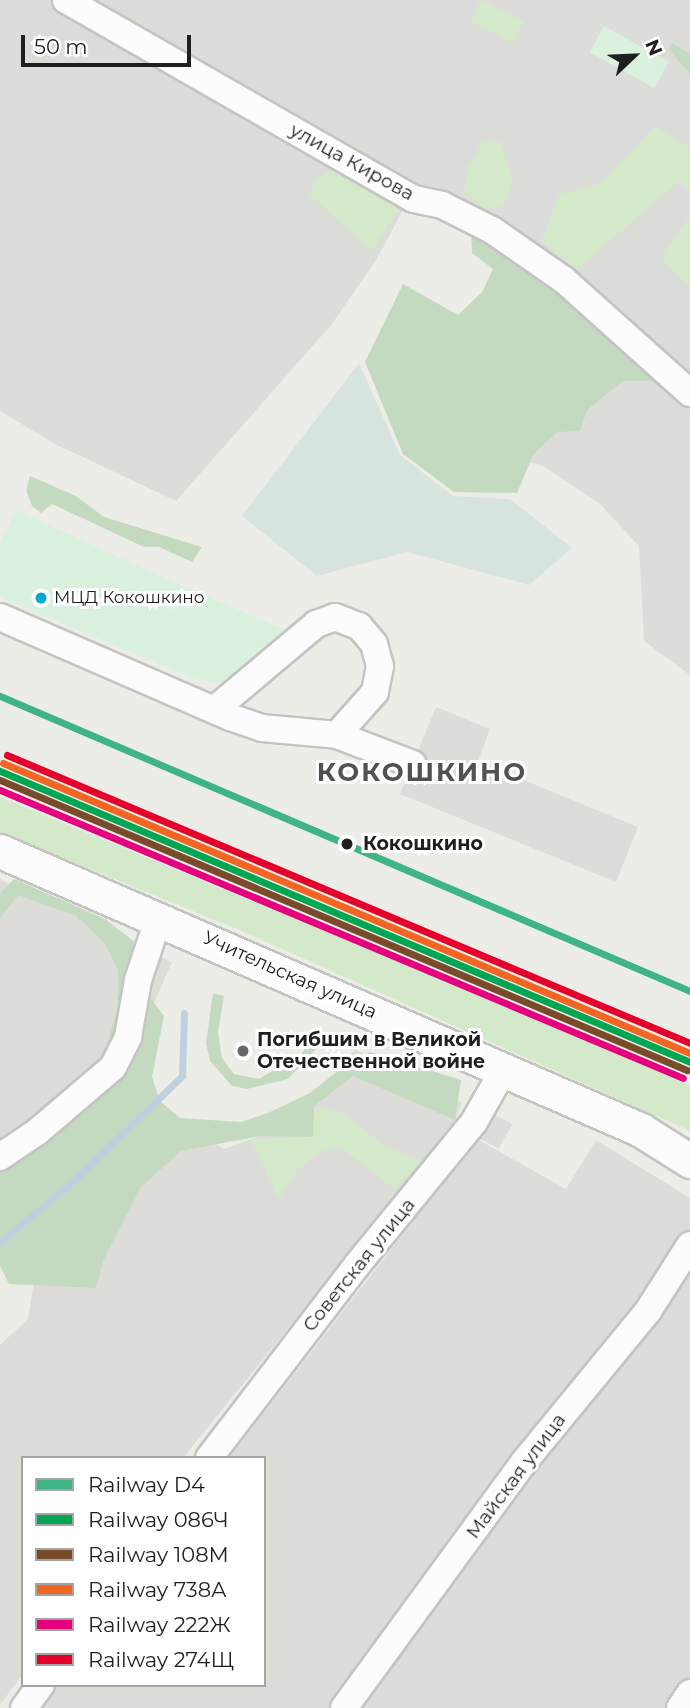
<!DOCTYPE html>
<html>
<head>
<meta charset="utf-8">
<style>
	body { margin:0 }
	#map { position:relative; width:690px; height:1708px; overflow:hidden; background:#edede8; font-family:Montserrat,sans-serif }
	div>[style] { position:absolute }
	.residential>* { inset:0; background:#dcdcd9; transform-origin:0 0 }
	.grass>* { inset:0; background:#d4e9ca; transform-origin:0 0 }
	.forest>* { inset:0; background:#c4dac0 }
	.wetland>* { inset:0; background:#d7e4de }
	.park>* { inset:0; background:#d9f1de; transform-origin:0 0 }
	.stream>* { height:7px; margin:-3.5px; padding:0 3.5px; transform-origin:3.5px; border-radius:3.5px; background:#bfd1de }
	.roads { filter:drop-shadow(2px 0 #c4c4c2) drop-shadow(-2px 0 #c4c4c2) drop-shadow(0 2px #c4c4c2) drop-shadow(0 -2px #c4c4c2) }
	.minor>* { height:26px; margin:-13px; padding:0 13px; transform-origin:13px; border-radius:13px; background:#fcfcfc }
	.tertiary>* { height:33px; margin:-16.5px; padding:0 16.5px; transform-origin:16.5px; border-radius:16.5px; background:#fcfcfc }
	.rail-1>* { height:7px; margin:-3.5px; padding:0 3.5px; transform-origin:3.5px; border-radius:3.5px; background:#3fb485 }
	.rail-2>* { height:7px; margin:-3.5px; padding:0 3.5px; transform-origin:3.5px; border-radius:3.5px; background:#00a651 }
	.rail-3>* { height:7px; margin:-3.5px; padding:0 3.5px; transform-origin:3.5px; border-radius:3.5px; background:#7a4b2a }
	.rail-4>* { height:7px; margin:-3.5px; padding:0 3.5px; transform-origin:3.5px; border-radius:3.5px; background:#f26522 }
	.rail-5>* { height:7px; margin:-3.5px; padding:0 3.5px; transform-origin:3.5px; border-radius:3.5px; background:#e5007d }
	.rail-6>* { height:7px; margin:-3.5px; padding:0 3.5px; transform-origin:3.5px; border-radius:3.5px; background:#e4002b }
	.dots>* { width:19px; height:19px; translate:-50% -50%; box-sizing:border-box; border:4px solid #fff; border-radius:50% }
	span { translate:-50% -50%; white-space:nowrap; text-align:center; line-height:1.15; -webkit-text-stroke:6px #fff; paint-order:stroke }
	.bus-label { font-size:17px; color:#1f1f1f }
	.left { translate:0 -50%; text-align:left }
	.street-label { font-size:19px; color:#1f1f1f }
	.stop-label { font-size:19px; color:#1f1f1f; font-weight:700 }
	.poi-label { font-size:19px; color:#1f1f1f; font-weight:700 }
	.district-label { font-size:26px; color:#525252; font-weight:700; letter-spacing:2px }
	.legend { position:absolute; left:21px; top:1456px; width:245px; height:231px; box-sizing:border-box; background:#fff; border:2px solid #a5a5a5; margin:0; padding:9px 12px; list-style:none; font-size:21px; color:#1f1f1f }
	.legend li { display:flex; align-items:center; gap:14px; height:35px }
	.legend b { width:35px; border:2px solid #a5a5a5 }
	.north { position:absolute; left:599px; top:21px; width:70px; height:70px; -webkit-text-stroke:5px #fff; paint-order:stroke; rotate:67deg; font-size:19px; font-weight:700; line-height:28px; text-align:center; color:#1f1f1f }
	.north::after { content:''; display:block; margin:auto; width:24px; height:32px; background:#1f1f1f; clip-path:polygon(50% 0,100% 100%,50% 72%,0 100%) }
	.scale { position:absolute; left:21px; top:35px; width:170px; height:32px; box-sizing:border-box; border:4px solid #1f1f1f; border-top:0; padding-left:9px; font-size:21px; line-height:24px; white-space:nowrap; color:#1f1f1f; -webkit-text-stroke:5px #fff; paint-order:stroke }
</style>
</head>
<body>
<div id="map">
	<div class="residential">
		<div style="clip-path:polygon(0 0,690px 0,690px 675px,644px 641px,639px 546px,599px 503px,543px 466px,524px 460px,621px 339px,486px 246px,408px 201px,376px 260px,332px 324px,176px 501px,55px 444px,0 411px)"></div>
		<div style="clip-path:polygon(436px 707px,490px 729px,478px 761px,638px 827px,616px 882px,400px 794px)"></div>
		<div style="clip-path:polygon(0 879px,172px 962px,119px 1084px,224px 1149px,295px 1123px,355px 1049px,462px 1102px,453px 1125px,183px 1458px,23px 1458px,23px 1674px,0 1705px,0 1345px,28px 1319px,35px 1275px,0 1225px)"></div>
		<div style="left:492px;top:1113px;width:23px;height:28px;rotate:29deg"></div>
		<div style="clip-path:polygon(477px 1139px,566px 1189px,596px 1140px,690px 1198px,690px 1708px,41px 1708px,58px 1685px,264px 1685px,264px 1458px,229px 1458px)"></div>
	</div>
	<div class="grass">
		<div style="left:481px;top:0;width:48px;height:24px;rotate:26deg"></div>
		<div style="clip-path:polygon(655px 126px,690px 148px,690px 194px,679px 181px,577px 269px,541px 241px,559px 195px,601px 183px)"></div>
		<div style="clip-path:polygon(483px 141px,500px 142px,513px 180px,503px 206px,485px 209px,464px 192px,468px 168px)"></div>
		<div style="clip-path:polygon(340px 165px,397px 198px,399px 209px,372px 251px,309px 194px,317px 179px)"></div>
		<div style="clip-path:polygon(690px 216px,690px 288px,661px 257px)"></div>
		<div style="clip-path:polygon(0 797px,663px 1071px,690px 1086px,690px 1131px,244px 932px,0 832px)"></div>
		<div style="clip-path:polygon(314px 1106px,345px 1114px,383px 1145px,423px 1162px,395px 1189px,340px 1147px,320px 1152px,297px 1170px,279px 1199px,251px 1139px,313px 1137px)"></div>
	</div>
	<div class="forest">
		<div style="clip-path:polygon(672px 43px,690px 54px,690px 74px,670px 51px)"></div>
		<div style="clip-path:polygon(471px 231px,534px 265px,670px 381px,623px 381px,587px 410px,580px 431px,557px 432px,533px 455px,517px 493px,454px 492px,403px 454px,365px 362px,403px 284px,458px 315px,482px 292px,493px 269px,472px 253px)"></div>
		<div style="clip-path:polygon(30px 476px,76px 496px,104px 517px,202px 547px,192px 562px,159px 547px,144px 547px,52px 504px,41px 513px,32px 506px,26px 490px)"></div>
		<div style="clip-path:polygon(14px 879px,105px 919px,141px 947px,130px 971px,164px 1016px,152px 1077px,160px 1101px,180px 1118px,241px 1122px,268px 1113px,310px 1093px,354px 1058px,370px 1052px,461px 1080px,455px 1120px,353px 1076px,314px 1106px,313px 1137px,260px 1136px,181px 1151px,141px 1187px,104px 1259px,96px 1288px,9px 1284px,0 1266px,0 1138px,19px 1142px,45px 1108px,103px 1058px,118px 1007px,118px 970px,104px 942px,76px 916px,18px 895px,0 918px,0 893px)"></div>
		<div style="clip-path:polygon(213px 993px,224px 996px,218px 1032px,222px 1058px,234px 1074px,259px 1079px,301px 1054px,316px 1036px,325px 1040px,288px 1079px,247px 1089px,232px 1086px,210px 1061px,206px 1043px)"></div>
	</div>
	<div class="wetland">
		<div style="clip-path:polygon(359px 363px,400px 455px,453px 496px,510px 499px,572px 548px,529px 585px,407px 552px,317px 576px,242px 516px)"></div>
	</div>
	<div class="park">
		<div style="left:604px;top:26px;width:74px;height:30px;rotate:29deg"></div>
		<div style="clip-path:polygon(16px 510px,173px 582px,286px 630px,225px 683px,194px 679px,0 597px,0 542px)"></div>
	</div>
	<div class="stream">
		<div style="left:0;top:1242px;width:89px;rotate:-39.6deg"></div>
		<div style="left:69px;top:1185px;width:157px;rotate:-44deg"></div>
		<div style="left:182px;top:1076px;width:63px;rotate:-88.2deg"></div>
	</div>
	<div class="roads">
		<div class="minor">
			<div style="left:66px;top:0;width:401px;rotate:29.8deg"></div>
			<div style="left:414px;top:199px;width:29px;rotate:12deg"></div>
			<div style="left:442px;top:205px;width:56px;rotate:26.6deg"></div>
			<div style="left:492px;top:230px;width:88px;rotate:34.8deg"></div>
			<div style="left:564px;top:280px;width:169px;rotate:41.9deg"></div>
			<div style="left:0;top:617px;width:251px;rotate:23.5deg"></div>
			<div style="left:230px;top:717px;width:34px;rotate:19deg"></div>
			<div style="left:262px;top:728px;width:75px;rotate:5.3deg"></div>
			<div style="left:337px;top:735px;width:81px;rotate:20.9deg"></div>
			<div style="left:214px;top:710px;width:133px;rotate:-40.1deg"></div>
			<div style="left:316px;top:624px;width:20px;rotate:-20deg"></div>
			<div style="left:335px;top:617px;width:26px;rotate:21deg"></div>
			<div style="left:359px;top:626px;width:23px;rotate:50deg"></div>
			<div style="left:374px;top:644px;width:23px;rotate:75deg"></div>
			<div style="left:380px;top:666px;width:26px;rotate:101deg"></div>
			<div style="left:375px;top:692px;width:57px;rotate:131.5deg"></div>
			<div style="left:0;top:1157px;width:45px;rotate:-34deg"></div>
			<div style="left:37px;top:1132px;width:100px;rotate:-40.5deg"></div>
			<div style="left:113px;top:1067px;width:34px;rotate:-63deg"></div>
			<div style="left:128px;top:1037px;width:58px;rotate:-80deg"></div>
			<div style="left:138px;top:980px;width:66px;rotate:-71.6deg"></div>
			<div style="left:209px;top:1458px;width:243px;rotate:-52.5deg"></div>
			<div style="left:357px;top:1265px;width:185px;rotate:-50.7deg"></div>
			<div style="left:474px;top:1122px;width:61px;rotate:-60.5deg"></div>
			<div style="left:24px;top:1708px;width:29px;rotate:-54deg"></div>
			<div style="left:344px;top:1708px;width:305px;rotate:-53.8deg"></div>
			<div style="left:524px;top:1462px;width:195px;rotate:-50.6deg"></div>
			<div style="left:648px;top:1311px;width:78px;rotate:-57.5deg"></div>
			<div style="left:680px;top:1708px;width:18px;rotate:-56deg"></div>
		</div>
		<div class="tertiary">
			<div style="left:0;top:851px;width:699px;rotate:23.52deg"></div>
			<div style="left:641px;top:1130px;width:58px;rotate:32.3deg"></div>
		</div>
	</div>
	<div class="rail-1">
		<div style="left:0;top:696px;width:750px;rotate:23.15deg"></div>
	</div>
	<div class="rail-2">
		<div style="left:0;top:771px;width:749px;rotate:22.87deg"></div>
	</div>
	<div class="rail-3">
		<div style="left:0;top:780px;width:746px;rotate:22.89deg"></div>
	</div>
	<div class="rail-4">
		<div style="left:3px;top:763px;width:746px;rotate:22.89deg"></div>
	</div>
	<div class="rail-5">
		<div style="left:0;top:790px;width:741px;rotate:22.86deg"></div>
	</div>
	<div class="rail-6">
		<div style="left:7px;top:755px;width:741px;rotate:22.86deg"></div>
	</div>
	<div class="dots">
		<div style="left:41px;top:598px;background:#00a9ce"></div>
		<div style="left:347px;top:844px;background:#1f1f1f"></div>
		<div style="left:243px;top:1051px;background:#676765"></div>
	</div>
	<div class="bus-label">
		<span class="left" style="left:54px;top:598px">МЦД Кокошкино</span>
	</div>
	<div class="street-label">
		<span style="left:352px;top:162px;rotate:29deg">улица Кирова</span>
		<span style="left:290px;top:975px;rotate:24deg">Учительская улица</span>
		<span style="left:359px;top:1265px;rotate:-51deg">Советская улица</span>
		<span style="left:516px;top:1476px;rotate:-53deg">Майская улица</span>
	</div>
	<div class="stop-label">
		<span class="left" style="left:363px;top:844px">Кокошкино</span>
	</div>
	<div class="poi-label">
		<span class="left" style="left:257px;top:1051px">Погибшим в Великой<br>Отечественной войне</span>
	</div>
	<div class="district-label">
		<span style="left:422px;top:773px">КОКОШКИНО</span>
	</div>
	<ul class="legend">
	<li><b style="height:9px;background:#3fb485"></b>Railway D4</li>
	<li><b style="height:9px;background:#00a651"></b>Railway 086Ч</li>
	<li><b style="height:9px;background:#7a4b2a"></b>Railway 108М</li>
	<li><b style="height:9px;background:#f26522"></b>Railway 738А</li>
	<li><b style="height:9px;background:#e5007d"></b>Railway 222Ж</li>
	<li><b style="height:9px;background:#e4002b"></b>Railway 274Щ</li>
	</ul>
	<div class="north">N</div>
	<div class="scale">50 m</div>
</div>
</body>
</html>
